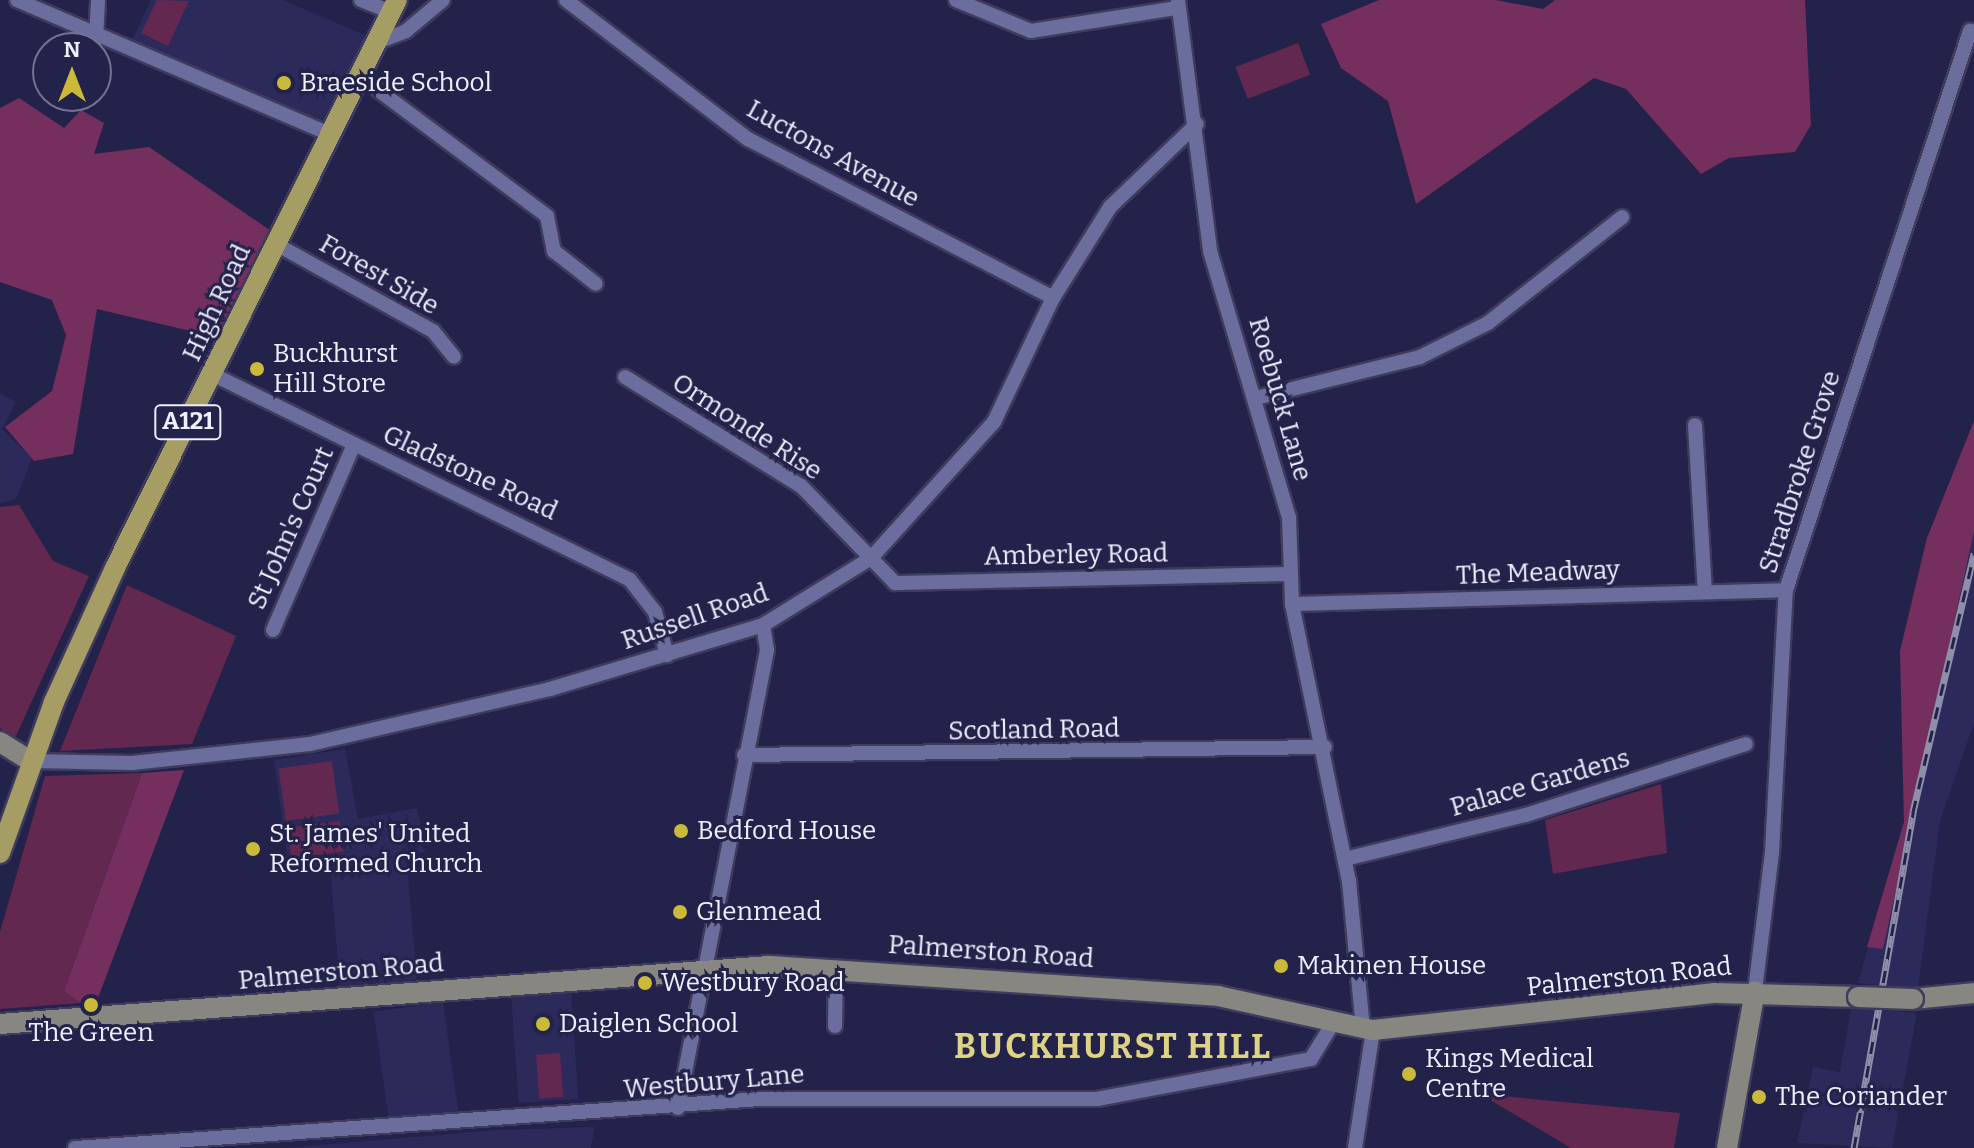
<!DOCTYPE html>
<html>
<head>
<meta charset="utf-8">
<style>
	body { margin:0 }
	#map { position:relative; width:1974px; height:1148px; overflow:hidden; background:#23224a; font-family:Bitter,serif }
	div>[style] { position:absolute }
	.built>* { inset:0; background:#2b2a5a; transform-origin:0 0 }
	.green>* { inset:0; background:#632850; transform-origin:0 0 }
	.forest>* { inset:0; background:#742f5e }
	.roads { filter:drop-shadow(2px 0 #3e3b5d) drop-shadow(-2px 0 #3e3b5d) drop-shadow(0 2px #3e3b5d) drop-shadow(0 -2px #3e3b5d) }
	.street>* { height:14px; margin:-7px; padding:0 7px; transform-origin:7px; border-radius:7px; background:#6b6e9d }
	.secondary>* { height:20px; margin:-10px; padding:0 10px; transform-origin:10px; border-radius:10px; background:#888681 }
	.primary>* { height:20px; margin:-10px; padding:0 10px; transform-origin:10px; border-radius:10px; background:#a69d65 }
	.rail>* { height:7px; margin-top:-3.5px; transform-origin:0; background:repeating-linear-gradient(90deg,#23224a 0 12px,#8f8faa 0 24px); box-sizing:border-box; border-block:2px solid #8f8faa }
	.bridges { filter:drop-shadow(2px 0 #3e3b5d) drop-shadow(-2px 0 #3e3b5d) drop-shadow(0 2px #3e3b5d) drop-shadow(0 -2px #3e3b5d) }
	.secondary-bridge>* { height:20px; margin:-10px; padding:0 10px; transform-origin:10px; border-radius:10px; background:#888681 }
	.dots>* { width:22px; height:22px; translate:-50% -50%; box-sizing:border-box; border:4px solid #23224a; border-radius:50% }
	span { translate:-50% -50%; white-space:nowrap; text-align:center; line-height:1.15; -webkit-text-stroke:6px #23224a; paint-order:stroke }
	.shield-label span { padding:2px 6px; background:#23224a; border:2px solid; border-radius:6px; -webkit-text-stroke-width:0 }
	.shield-label { font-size:24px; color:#edeefe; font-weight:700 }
	.poi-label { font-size:26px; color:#edeefe }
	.left { translate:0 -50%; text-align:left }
	.street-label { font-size:26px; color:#edeefe }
	.district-label { font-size:34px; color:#ded385; font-weight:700; letter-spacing:2px }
	.north { position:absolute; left:32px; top:32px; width:80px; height:80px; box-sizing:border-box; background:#23224a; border:2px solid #747492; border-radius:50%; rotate:0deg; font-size:22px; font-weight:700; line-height:32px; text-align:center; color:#edeefe }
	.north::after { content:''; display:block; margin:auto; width:28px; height:36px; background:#cbba39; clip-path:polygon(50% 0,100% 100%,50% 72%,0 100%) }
</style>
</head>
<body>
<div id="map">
	<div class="built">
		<div style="clip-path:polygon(151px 0,283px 0,367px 36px,321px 122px,130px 44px)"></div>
		<div style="clip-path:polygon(0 393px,16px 402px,2px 429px,32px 458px,16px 499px,0 503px)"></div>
		<div style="clip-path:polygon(1974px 421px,1974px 723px,1940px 821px,1918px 989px,1858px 983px,1904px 822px,1900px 651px,1927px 538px)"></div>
		<div style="clip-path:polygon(345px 749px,358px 819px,417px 808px,426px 852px,407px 854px,407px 865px,417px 980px,340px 987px,330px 866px,289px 869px,274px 760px)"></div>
		<div style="left:571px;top:992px;width:107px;height:60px;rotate:86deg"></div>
		<div style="left:443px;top:1002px;width:113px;height:70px;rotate:82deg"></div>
		<div style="clip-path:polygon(1851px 1008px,1917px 1013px,1892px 1148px,1797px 1143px,1813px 1067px,1840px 1072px)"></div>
		<div style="clip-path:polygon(595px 1127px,591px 1148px,284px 1148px,497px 1130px)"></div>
	</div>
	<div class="green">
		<div style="clip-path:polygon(157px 0,189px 1px,168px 46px,141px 33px)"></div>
		<div style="left:1298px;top:43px;width:34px;height:67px;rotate:69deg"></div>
		<div style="clip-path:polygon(19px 505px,53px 561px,89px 576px,15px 738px,0 728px,0 507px)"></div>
		<div style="clip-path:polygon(127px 585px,236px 636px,192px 744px,60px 751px)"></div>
		<div style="left:332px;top:761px;width:53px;height:54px;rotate:82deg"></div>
		<div style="clip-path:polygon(142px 773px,64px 991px,80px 1003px,0 1009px,0 932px,45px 776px)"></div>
		<div style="clip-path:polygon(1661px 784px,1667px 853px,1553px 874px,1545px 820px)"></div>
		<div style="left:340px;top:821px;width:31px;height:53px;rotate:83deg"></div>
		<div style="left:560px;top:1053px;width:44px;height:24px;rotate:86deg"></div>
		<div style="clip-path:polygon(1480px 1094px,1680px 1113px,1674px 1148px,1571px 1148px)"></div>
	</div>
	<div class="forest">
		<div style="clip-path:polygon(1379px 0,1496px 0,1543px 9px,1555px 0,1805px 0,1811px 125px,1795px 152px,1729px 158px,1701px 174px,1626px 89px,1594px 78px,1416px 204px,1388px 101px,1341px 68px,1321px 24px)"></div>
		<div style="clip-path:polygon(19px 98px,64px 128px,81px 110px,104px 123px,94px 154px,149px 147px,271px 231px,216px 337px,97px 309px,73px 454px,34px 461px,5px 427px,52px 391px,66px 335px,52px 300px,0 282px,0 108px)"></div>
		<div style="clip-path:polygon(1974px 421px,1974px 531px,1883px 949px,1867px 947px,1904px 822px,1900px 651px,1927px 538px)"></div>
		<div style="clip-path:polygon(184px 770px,95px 1006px,80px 1003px,64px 991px,142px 773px)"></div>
	</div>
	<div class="roads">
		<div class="street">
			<div style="left:17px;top:0;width:338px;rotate:23.2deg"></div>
			<div style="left:361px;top:0;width:31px;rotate:22deg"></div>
			<div style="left:566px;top:0;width:229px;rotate:37.4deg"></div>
			<div style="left:748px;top:139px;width:344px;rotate:27.5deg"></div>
			<div style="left:956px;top:0;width:81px;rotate:22.5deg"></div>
			<div style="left:1031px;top:31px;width:148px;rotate:-9deg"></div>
			<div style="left:1178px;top:0;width:253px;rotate:82.7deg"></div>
			<div style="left:1210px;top:251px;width:277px;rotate:73.5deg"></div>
			<div style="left:1289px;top:517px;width:87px;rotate:88deg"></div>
			<div style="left:1292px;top:604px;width:283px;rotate:78.4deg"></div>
			<div style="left:1349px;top:881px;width:149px;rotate:84.6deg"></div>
			<div style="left:96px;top:39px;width:39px;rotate:-87deg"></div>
			<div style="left:375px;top:43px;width:33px;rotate:-21deg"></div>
			<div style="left:406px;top:31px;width:48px;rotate:-40deg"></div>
			<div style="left:358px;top:75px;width:236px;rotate:36.7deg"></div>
			<div style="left:547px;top:216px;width:36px;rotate:79deg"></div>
			<div style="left:554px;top:251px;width:53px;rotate:38.2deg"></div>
			<div style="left:274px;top:243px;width:182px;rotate:29deg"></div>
			<div style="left:433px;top:331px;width:33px;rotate:51deg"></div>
			<div style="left:212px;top:374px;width:466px;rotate:26.2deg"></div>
			<div style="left:630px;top:580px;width:41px;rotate:52deg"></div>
			<div style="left:655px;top:612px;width:45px;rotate:74.4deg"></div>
			<div style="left:625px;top:377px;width:207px;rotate:31.8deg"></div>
			<div style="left:801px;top:486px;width:135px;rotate:45.9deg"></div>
			<div style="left:895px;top:583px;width:396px;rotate:-1.3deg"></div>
			<div style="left:1256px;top:398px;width:169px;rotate:-14deg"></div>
			<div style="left:1420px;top:357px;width:76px;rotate:-26.6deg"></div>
			<div style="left:1488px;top:323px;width:171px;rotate:-38.3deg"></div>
			<div style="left:1695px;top:425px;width:167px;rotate:86.6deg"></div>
			<div style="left:1292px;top:604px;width:494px;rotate:-1.6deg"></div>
			<div style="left:273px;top:630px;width:202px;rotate:-66.4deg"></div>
			<div style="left:744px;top:755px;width:581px;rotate:-0.79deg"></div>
			<div style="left:31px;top:761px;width:101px;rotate:1.1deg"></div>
			<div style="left:132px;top:763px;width:179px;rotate:-6.1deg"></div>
			<div style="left:310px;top:744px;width:246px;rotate:-12.9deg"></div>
			<div style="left:550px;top:689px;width:222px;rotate:-16.7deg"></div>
			<div style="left:763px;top:625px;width:127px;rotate:-31.8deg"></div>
			<div style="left:871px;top:558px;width:183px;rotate:-47.9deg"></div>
			<div style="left:994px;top:422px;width:137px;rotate:-64.6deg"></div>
			<div style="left:1053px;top:298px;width:107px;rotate:-57.9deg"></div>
			<div style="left:1110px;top:207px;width:120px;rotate:-43.7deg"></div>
			<div style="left:1345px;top:859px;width:186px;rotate:-13.7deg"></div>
			<div style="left:1526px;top:815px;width:231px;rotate:-17.9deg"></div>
			<div style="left:1755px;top:991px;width:139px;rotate:-83deg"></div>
			<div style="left:1772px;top:853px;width:263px;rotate:-87deg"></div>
			<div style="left:1786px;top:590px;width:589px;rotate:-71.78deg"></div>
			<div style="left:835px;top:1026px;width:58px;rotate:-89deg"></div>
			<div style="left:678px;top:1108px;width:467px;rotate:-79deg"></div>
			<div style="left:767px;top:650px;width:25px;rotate:-99deg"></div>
			<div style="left:75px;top:1148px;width:688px;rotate:-4.09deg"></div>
			<div style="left:761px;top:1099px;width:336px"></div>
			<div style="left:1097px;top:1099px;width:218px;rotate:-10.6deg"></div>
			<div style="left:1311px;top:1059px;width:42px;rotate:-58.6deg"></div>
			<div style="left:1355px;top:1148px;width:119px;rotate:-81.3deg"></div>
		</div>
		<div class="secondary">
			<div style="left:0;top:742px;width:36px;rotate:32deg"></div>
			<div style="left:1913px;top:999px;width:61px;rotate:-5.6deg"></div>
			<div style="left:0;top:1024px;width:771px;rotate:-4.31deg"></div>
			<div style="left:769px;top:966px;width:450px;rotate:3.8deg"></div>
			<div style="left:1218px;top:996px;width:159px;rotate:12.4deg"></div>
			<div style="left:1373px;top:1030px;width:344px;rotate:-6.2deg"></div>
			<div style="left:1715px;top:993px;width:143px;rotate:1.6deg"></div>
			<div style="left:1727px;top:1148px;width:159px;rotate:-79.9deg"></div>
		</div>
		<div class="primary">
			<div style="left:0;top:853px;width:160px;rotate:-70.3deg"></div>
			<div style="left:54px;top:702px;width:147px;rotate:-65.5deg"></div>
			<div style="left:115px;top:568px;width:634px;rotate:-63.6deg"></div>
		</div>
	</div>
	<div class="rail">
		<div style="left:1854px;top:1148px;width:341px;rotate:-80deg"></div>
		<div style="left:1913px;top:812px;width:266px;rotate:-76.7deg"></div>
	</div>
	<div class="bridges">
		<div class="secondary-bridge">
			<div style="left:1858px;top:997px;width:55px;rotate:2.1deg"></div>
		</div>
	</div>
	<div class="dots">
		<div style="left:284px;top:83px;background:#cbba39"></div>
		<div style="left:257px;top:369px;background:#cbba39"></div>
		<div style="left:681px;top:831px;background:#cbba39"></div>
		<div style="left:253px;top:849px;background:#cbba39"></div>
		<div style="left:680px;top:912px;background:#cbba39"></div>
		<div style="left:1281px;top:966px;background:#cbba39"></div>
		<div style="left:645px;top:983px;background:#cbba39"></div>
		<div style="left:91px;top:1005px;background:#cbba39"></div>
		<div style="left:543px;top:1024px;background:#cbba39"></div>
		<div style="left:1409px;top:1074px;background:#cbba39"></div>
		<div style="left:1759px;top:1097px;background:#cbba39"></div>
	</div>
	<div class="shield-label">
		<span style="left:188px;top:422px">A121</span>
	</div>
	<div class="poi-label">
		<span class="left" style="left:300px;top:83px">Braeside School</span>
		<span class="left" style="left:273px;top:369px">Buckhurst<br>Hill Store</span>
		<span class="left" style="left:697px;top:831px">Bedford House</span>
		<span class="left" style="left:269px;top:849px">St. James' United<br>Reformed Church</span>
		<span class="left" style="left:696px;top:912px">Glenmead</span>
		<span class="left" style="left:1297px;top:966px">Makinen House</span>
		<span class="left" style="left:661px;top:983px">Westbury Road</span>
		<span class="left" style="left:559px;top:1024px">Daiglen School</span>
		<span style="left:91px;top:1033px">The Green</span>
		<span class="left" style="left:1425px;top:1074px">Kings Medical<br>Centre</span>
		<span class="left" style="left:1775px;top:1097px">The Coriander</span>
	</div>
	<div class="street-label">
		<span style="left:833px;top:154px;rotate:29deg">Luctons Avenue</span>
		<span style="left:379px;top:275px;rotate:30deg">Forest Side</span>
		<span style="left:217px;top:303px;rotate:-65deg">High Road</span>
		<span style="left:1280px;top:399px;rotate:74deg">Roebuck Lane</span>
		<span style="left:747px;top:427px;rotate:33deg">Ormonde Rise</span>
		<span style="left:1800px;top:472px;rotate:-72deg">Stradbroke Grove</span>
		<span style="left:470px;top:473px;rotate:25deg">Gladstone Road</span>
		<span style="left:291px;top:528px;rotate:-66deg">St John's Court</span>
		<span style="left:1076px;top:555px;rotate:-1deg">Amberley Road</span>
		<span style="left:1538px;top:573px;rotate:-2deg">The Meadway</span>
		<span style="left:695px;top:617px;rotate:-19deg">Russell Road</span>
		<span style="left:1034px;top:730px;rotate:-1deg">Scotland Road</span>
		<span style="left:1540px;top:783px;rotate:-16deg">Palace Gardens</span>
		<span style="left:991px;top:952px;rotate:4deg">Palmerston Road</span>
		<span style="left:341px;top:972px;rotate:-5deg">Palmerston Road</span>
		<span style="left:1629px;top:977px;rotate:-6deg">Palmerston Road</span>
		<span style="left:714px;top:1082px;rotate:-5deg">Westbury Lane</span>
	</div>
	<div class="district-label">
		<span style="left:1113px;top:1047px">BUCKHURST HILL</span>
	</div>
	<div class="north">N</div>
</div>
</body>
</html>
